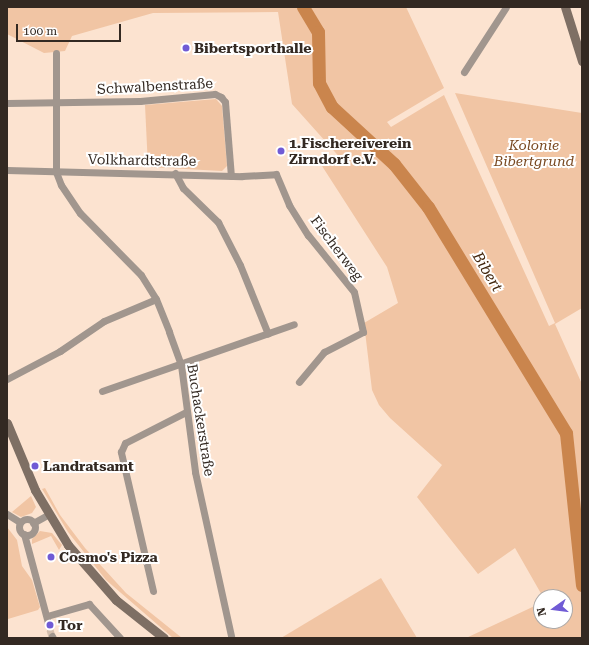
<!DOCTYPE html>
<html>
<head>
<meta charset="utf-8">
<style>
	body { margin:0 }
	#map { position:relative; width:589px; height:645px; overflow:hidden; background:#fce3d0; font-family:"Roboto Serif",serif }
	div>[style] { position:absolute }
	.green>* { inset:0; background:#f1c5a4 }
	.river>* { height:13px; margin:-6.5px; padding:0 6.5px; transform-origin:6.5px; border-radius:6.5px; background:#ca854d }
	.street-tunnel>* { height:7px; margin-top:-3.5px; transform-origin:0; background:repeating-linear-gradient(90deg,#d4bead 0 7px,transparent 0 10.5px) }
	.street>* { height:7px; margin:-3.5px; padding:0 3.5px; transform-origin:3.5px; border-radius:3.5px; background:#a1968e }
	.street>.ring { margin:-3.5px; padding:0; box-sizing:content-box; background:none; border:7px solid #a1968e; border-radius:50% }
	.secondary>* { height:9px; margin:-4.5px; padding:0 4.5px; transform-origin:4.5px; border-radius:4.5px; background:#7e6f64 }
	.dots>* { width:11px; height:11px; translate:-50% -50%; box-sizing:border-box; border:2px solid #fff; border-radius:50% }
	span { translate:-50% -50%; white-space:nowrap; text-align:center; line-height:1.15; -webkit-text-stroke:4px #fff; paint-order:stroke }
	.poi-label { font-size:14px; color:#332922; font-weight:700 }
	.left { translate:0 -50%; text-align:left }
	.street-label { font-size:14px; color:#332922 }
	.park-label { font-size:14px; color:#794921; font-style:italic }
	.water-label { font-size:15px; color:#40240b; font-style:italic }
	.frame { position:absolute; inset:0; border:8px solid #332922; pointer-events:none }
	.north { position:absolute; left:533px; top:589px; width:40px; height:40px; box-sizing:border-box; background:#fff; border:1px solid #ada9a7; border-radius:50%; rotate:256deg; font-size:11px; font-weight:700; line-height:16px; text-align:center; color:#332922 }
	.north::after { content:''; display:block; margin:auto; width:14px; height:18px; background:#705bd5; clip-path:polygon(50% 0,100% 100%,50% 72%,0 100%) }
	.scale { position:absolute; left:16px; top:24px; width:105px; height:18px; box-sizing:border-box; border:2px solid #332922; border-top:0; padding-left:5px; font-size:12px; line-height:14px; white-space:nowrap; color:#332922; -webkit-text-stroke:3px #fff; paint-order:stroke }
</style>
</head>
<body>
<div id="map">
	<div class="green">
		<div style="clip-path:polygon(7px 7px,406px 7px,444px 88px,387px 122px,391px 127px,444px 95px,549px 326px,555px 323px,455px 93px,582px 113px,582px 308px,555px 324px,582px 384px,582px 638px,466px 638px,541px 603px,541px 621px,565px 621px,565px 597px,543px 597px,515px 548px,478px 574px,417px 497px,442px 465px,390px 418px,379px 405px,372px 390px,364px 323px,398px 303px,387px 267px,322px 166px,343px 161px,292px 104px,278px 12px,153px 13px,72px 36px,65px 51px,44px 53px,7px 34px)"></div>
		<div style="clip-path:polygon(216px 99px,222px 106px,227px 166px,222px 171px,148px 167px,145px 105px)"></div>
		<div style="clip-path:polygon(45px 488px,60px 515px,85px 548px,126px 593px,182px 638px,173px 638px,106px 580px,68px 532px,42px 489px)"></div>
		<div style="clip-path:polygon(31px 496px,36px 507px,32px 513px,21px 517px,12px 512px)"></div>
		<div style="clip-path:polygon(7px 527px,17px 540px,22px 566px,32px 580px,40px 607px,38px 610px,8px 619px)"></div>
		<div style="clip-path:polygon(40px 531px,52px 533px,62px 545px,59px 550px,51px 536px,32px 544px,32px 539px)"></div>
		<div style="clip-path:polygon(381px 578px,417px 638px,281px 638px)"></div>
	</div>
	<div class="river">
		<div style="left:303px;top:7px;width:29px;rotate:59deg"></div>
		<div style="left:318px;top:32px;width:51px;rotate:88.9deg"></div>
		<div style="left:319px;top:83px;width:27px;rotate:62deg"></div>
		<div style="left:332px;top:107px;width:84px;rotate:42.6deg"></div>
		<div style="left:394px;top:164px;width:55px;rotate:51.7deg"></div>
		<div style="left:428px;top:207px;width:265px;rotate:58.6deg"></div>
		<div style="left:566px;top:433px;width:153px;rotate:84deg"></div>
	</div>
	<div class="street-tunnel">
		<div style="left:47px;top:619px;width:18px;rotate:74deg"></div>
	</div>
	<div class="street">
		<div style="left:56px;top:53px;width:119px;rotate:90deg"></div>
		<div style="left:56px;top:172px;width:14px;rotate:69deg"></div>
		<div style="left:61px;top:185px;width:34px;rotate:56deg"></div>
		<div style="left:80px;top:213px;width:87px;rotate:45.5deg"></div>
		<div style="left:141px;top:275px;width:28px;rotate:58deg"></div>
		<div style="left:156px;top:299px;width:35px;rotate:68deg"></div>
		<div style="left:169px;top:332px;width:35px;rotate:70deg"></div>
		<div style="left:181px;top:365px;width:108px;rotate:82.5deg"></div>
		<div style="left:195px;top:472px;width:168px;rotate:77.6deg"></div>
		<div style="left:464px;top:72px;width:77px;rotate:-57.1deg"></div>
		<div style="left:7px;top:103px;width:133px;rotate:-0.9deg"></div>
		<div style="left:140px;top:101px;width:75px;rotate:-5.3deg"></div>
		<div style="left:215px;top:94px;width:7px;rotate:27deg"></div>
		<div style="left:221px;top:97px;width:6px;rotate:51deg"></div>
		<div style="left:225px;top:102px;width:74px;rotate:85.4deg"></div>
		<div style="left:7px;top:170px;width:235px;rotate:1.5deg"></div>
		<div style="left:242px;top:176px;width:34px;rotate:-3deg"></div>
		<div style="left:276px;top:174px;width:34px;rotate:67deg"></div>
		<div style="left:289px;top:205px;width:36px;rotate:58deg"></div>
		<div style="left:308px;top:235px;width:73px;rotate:51.1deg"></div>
		<div style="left:354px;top:292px;width:41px;rotate:77.3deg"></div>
		<div style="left:363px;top:332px;width:44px;rotate:152.9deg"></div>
		<div style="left:324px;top:352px;width:39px;rotate:130deg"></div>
		<div style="left:175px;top:173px;width:17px;rotate:62deg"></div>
		<div style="left:183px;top:188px;width:49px;rotate:44.2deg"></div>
		<div style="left:218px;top:222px;width:48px;rotate:62.9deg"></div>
		<div style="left:240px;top:265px;width:74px;rotate:67.9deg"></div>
		<div style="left:7px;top:379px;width:60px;rotate:-27.8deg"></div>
		<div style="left:60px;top:351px;width:53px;rotate:-34.3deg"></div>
		<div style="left:104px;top:321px;width:56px;rotate:-22.9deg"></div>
		<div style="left:102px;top:391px;width:203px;rotate:-19.2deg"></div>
		<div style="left:7px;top:514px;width:15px;rotate:32deg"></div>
		<div class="ring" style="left:19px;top:519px;width:9px;height:9px"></div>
		<div style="left:33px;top:523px;width:18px;rotate:-29deg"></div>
		<div style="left:24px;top:534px;width:88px;rotate:74.9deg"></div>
		<div style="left:153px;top:591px;width:143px;rotate:-103deg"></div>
		<div style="left:121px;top:452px;width:10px;rotate:-66deg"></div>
		<div style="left:125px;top:443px;width:68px;rotate:-26.9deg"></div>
		<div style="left:47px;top:616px;width:44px;rotate:-15.9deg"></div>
		<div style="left:89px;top:604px;width:46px;rotate:47.6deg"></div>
		<div style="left:52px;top:636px;width:2px;rotate:63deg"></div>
	</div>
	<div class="secondary">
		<div style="left:565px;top:7px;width:57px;rotate:72.5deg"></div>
		<div style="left:7px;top:423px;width:73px;rotate:67.3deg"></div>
		<div style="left:35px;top:490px;width:64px;rotate:59deg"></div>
		<div style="left:68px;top:545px;width:73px;rotate:48.9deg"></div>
		<div style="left:116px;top:600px;width:61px;rotate:38.4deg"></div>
	</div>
	<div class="dots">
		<div style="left:186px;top:48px;background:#705bd5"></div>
		<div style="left:281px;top:151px;background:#705bd5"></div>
		<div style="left:35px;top:466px;background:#705bd5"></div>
		<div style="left:51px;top:557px;background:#705bd5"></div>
		<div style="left:50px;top:625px;background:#705bd5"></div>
	</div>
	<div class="poi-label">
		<span class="left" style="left:194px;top:48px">Bibertsporthalle</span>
		<span class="left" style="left:289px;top:151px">1.Fischereiverein<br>Zirndorf e.V.</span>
		<span class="left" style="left:43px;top:466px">Landratsamt</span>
		<span class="left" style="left:59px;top:557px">Cosmo's Pizza</span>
		<span class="left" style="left:58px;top:625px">Tor</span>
	</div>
	<div class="street-label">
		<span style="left:155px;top:86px;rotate:-3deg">Schwalbenstraße</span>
		<span style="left:142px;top:160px;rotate:1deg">Volkhardtstraße</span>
		<span style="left:337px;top:248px;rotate:53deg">Fischerweg</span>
		<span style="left:201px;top:420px;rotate:81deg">Buchackerstraße</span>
	</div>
	<div class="park-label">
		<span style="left:534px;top:153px">Kolonie<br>Bibertgrund</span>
	</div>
	<div class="water-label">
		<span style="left:487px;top:272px;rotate:59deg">Bibert</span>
	</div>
	<div class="frame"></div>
	<div class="north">N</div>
	<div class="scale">100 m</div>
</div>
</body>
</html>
